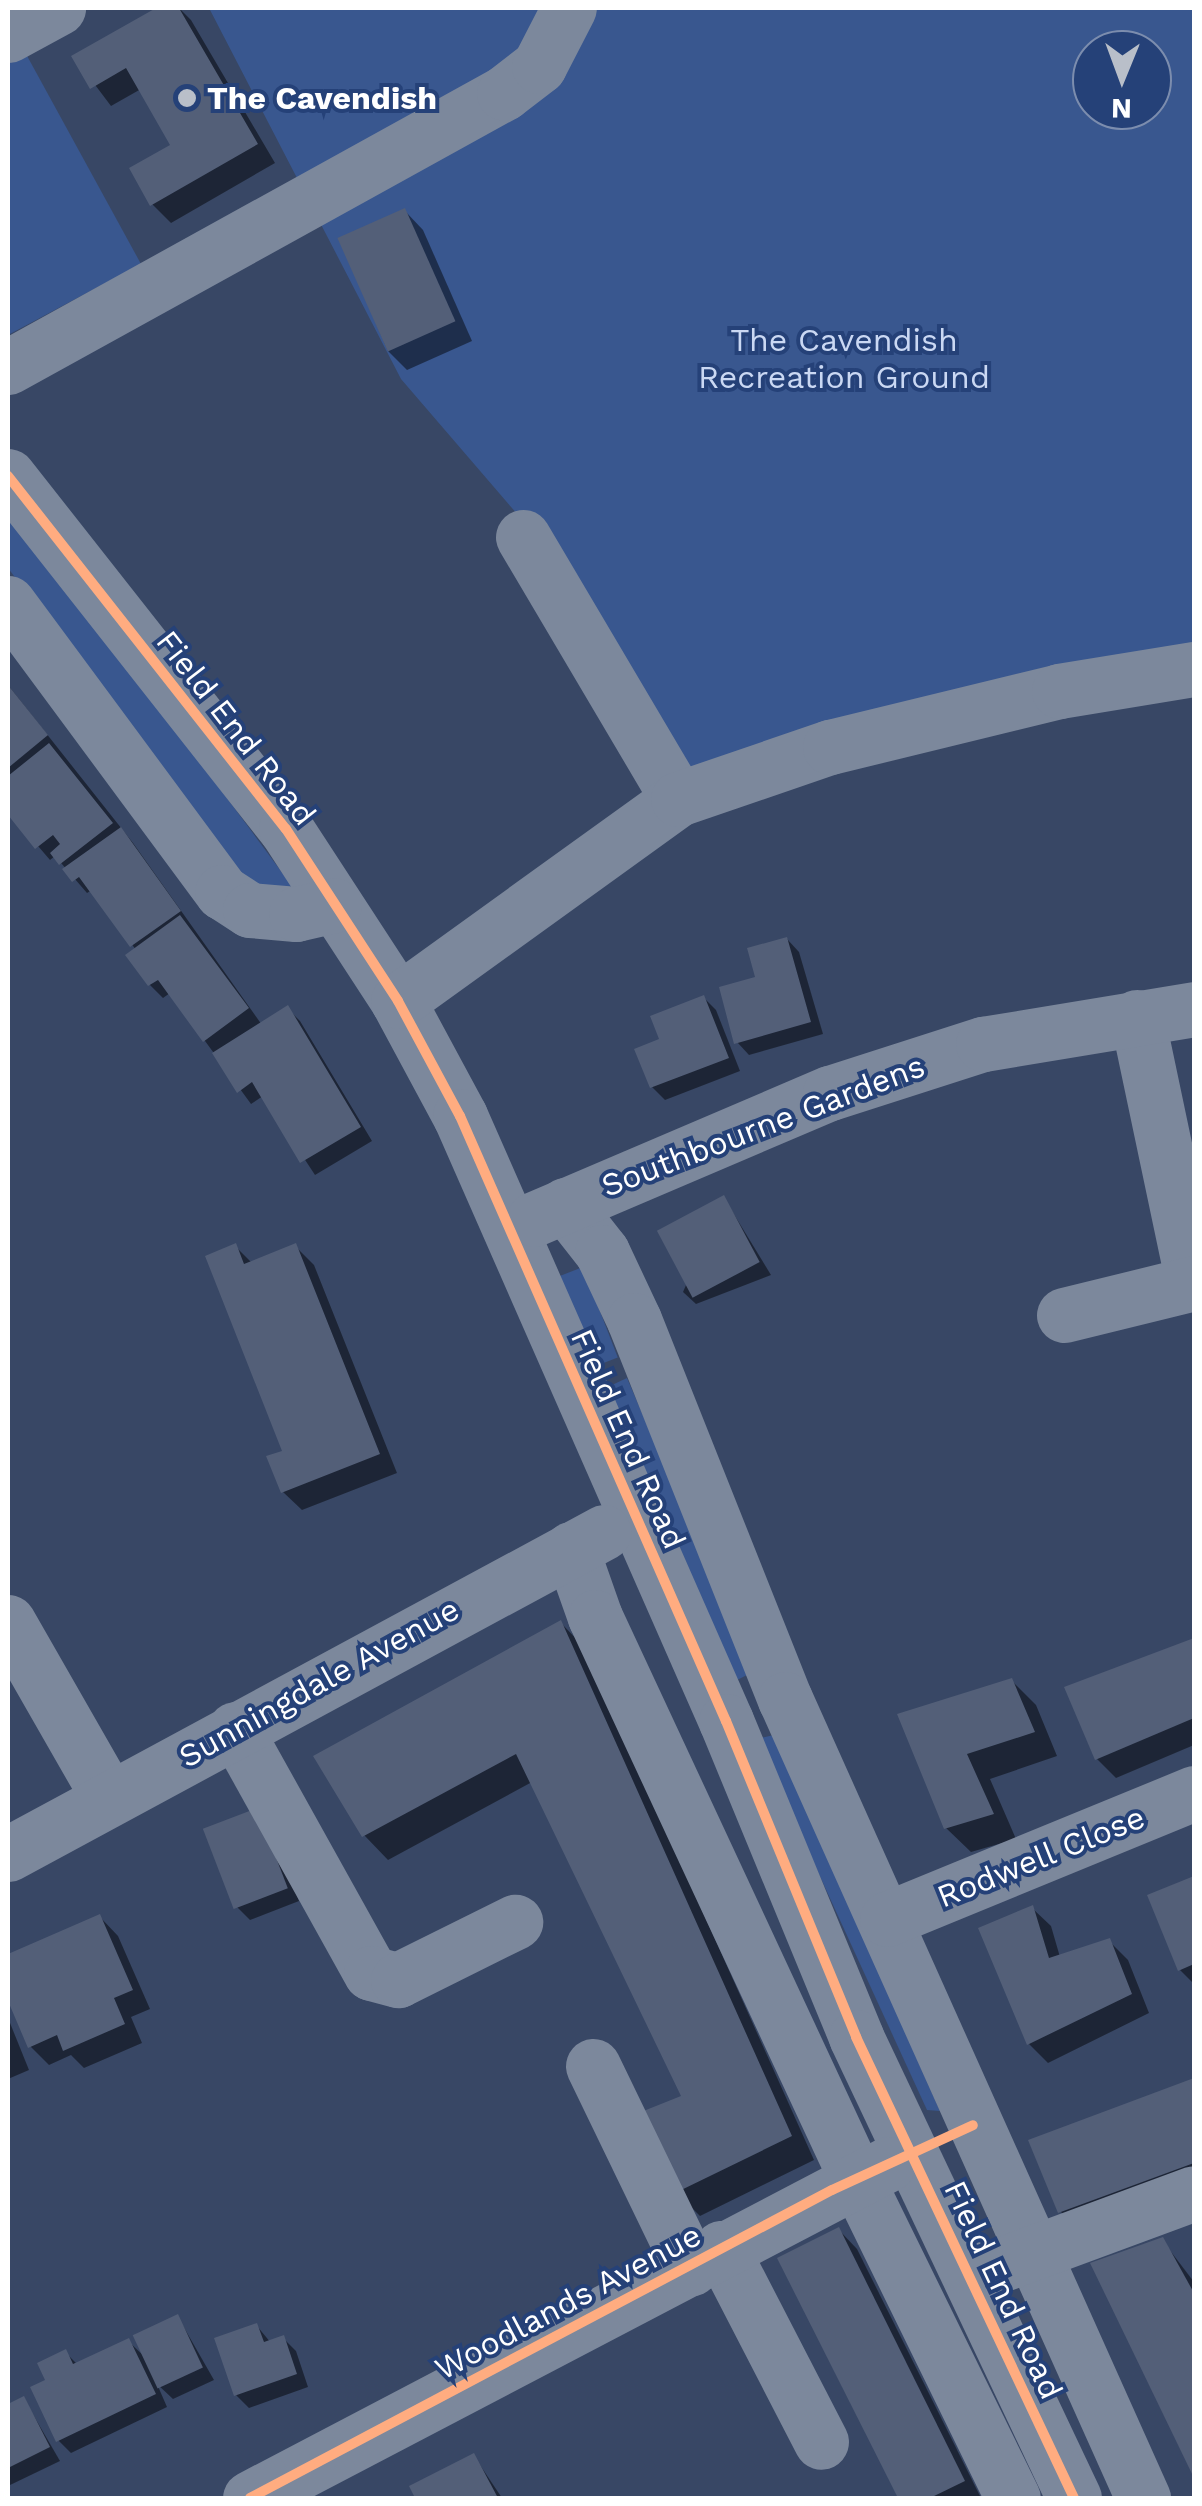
<!DOCTYPE html>
<html>
<head>
<meta charset="utf-8">
<style>
	body { margin:0 }
	#map { position:relative; width:1202px; height:2506px; overflow:hidden; background:#384765; font-family:"Work Sans",sans-serif }
	div>[style] { position:absolute }
	.green>* { inset:0; background:#39578f; transform-origin:0 0 }
	.shadow>* { inset:0; background:#0007 }
	.building>* { inset:0; background:#535f78; transform-origin:0 0 }
	.minor>* { height:55px; margin:-27.5px; padding:0 27.5px; transform-origin:27.5px; border-radius:27.5px; background:#7c889c }
	.cycleway>* { height:10px; margin:-5px; padding:0 5px; transform-origin:5px; border-radius:5px; background:#ffac80 }
	.dots>* { width:28px; height:28px; translate:-50% -50%; box-sizing:border-box; border:5px solid #254178; border-radius:50% }
	span { translate:-50% -50%; white-space:nowrap; text-align:center; line-height:1.15; -webkit-text-stroke:8px #254178; paint-order:stroke }
	.poi-label { font-size:32px; color:#fff; font-weight:700 }
	.left { translate:0 -50%; text-align:left }
	.park-label { font-size:32px; color:#cad8f3 }
	.street-label { font-size:32px; color:#fff }
	.frame { position:absolute; inset:0; border:10px solid #fff; pointer-events:none }
	.north { position:absolute; left:1072px; top:30px; width:100px; height:100px; box-sizing:border-box; background:#254178; border:2px solid #7c8dae; border-radius:50%; rotate:181deg; font-size:28px; font-weight:700; line-height:40px; text-align:center; color:#fff }
	.north::after { content:''; display:block; margin:auto; width:35px; height:45px; background:#b9bfc9; clip-path:polygon(50% 0,100% 100%,50% 72%,0 100%) }
</style>
</head>
<body>
<div id="map">
	<div class="green">
		<div style="clip-path:polygon(evenodd,209px 8px,1194px 8px,1194px 653px,688px 778px,561px 565px,401px 379px,209px 8px,1092px 50px,1152px 50px,1152px 110px,1092px 110px,1092px 50px)"></div>
		<div style="clip-path:polygon(20px 43px,141px 264px,8px 335px,8px 50px)"></div>
		<div style="clip-path:polygon(8px 516px,147px 690px,292px 886px,255px 898px,8px 568px)"></div>
		<div style="left:583px;top:1267px;width:97px;height:29px;rotate:69deg"></div>
		<div style="clip-path:polygon(627px 1378px,753px 1672px,731px 1683px,599px 1391px)"></div>
		<div style="clip-path:polygon(774px 1735px,940px 2111px,927px 2110px,757px 1739px)"></div>
	</div>
	<div class="shadow">
		<div style="clip-path:polygon(161px 8px,179px 8px,191px 20px,275px 163px,171px 223px,152px 204px,174px 146px,141px 89px,111px 106px,74px 57px)"></div>
		<div style="clip-path:polygon(405px 211px,423px 230px,472px 341px,407px 370px,388px 351px,340px 240px)"></div>
		<div style="clip-path:polygon(8px 685px,133px 843px,262px 1025px,287px 1008px,300px 1021px,372px 1141px,315px 1175px,263px 1096px,251px 1104px,170px 993px,163px 998px,150px 985px,129px 955px,136px 950px,92px 890px,87px 893px,55px 856px,50px 860px,8px 811px)"></div>
		<div style="clip-path:polygon(787px 939px,799px 952px,823px 1034px,749px 1055px,737px 1042px,759px 979px)"></div>
		<div style="clip-path:polygon(704px 998px,716px 1010px,740px 1071px,665px 1100px,652px 1087px,662px 1040px)"></div>
		<div style="clip-path:polygon(724px 1198px,771px 1275px,696px 1304px,683px 1292px)"></div>
		<div style="clip-path:polygon(235px 1246px,252px 1263px,295px 1246px,314px 1265px,397px 1473px,302px 1510px,283px 1492px,286px 1452px)"></div>
		<div style="clip-path:polygon(561px 1623px,584px 1647px,814px 2160px,700px 2216px,676px 2192px,685px 2098px,532px 1782px,388px 1860px,364px 1835px)"></div>
		<div style="clip-path:polygon(1194px 1640px,1194px 1745px,1116px 1778px,1097px 1759px,1068px 1688px)"></div>
		<div style="clip-path:polygon(1012px 1681px,1036px 1705px,1057px 1756px,990px 1779px,1016px 1839px,971px 1852px,946px 1828px,900px 1716px)"></div>
		<div style="clip-path:polygon(269px 1823px,299px 1901px,250px 1920px,237px 1907px)"></div>
		<div style="clip-path:polygon(1194px 1879px,1194px 1984px,1180px 1970px,1150px 1896px)"></div>
		<div style="clip-path:polygon(1032px 1908px,1051px 1926px,1060px 1957px,1109px 1941px,1128px 1960px,1149px 2013px,1048px 2063px,1029px 2044px)"></div>
		<div style="clip-path:polygon(100px 1917px,118px 1936px,150px 2009px,131px 2017px,142px 2043px,84px 2068px,71px 2055px,49px 2065px,30px 2046px,8px 1995px,8px 1956px)"></div>
		<div style="clip-path:polygon(8px 2018px,29px 2070px,8px 2079px)"></div>
		<div style="clip-path:polygon(1194px 2081px,1194px 2189px,1079px 2230px,1060px 2211px,1032px 2141px)"></div>
		<div style="clip-path:polygon(839px 2230px,857px 2249px,981px 2498px,901px 2498px,780px 2259px)"></div>
		<div style="clip-path:polygon(1162px 2240px,1194px 2282px,1194px 2473px,1164px 2414px)"></div>
		<div style="clip-path:polygon(178px 2317px,214px 2380px,173px 2399px,157px 2384px,167px 2407px,71px 2453px,58px 2440px,48px 2381px,65px 2352px,78px 2365px,128px 2341px,145px 2357px)"></div>
		<div style="clip-path:polygon(257px 2326px,271px 2343px,283px 2338px,296px 2351px,308px 2387px,249px 2408px,236px 2395px)"></div>
		<div style="clip-path:polygon(24px 2399px,60px 2461px,8px 2486px,8px 2407px)"></div>
		<div style="clip-path:polygon(474px 2456px,502px 2498px,418px 2498px,412px 2488px)"></div>
	</div>
	<div class="building">
		<div style="clip-path:polygon(156px 8px,179px 8px,258px 144px,150px 206px,129px 168px,170px 145px,126px 68px,90px 89px,71px 56px)"></div>
		<div style="left:405px;top:208px;width:124px;height:74px;rotate:66deg"></div>
		<div style="clip-path:polygon(8px 685px,48px 735px,8px 768px)"></div>
		<div style="clip-path:polygon(49px 743px,113px 823px,59px 865px,50px 853px,60px 844px,53px 835px,35px 849px,8px 815px,8px 776px)"></div>
		<div style="clip-path:polygon(121px 827px,181px 911px,130px 947px,79px 877px,72px 882px,62px 869px)"></div>
		<div style="clip-path:polygon(180px 915px,249px 1008px,203px 1042px,158px 980px,148px 986px,125px 955px)"></div>
		<div style="clip-path:polygon(787px 937px,811px 1022px,734px 1044px,719px 987px,755px 977px,747px 948px)"></div>
		<div style="clip-path:polygon(704px 995px,729px 1058px,650px 1088px,634px 1049px,659px 1039px,650px 1016px)"></div>
		<div style="clip-path:polygon(288px 1005px,361px 1127px,300px 1163px,252px 1082px,237px 1093px,212px 1053px)"></div>
		<div style="left:724px;top:1195px;width:76px;height:76px;rotate:62deg"></div>
		<div style="clip-path:polygon(236px 1243px,244px 1264px,296px 1243px,380px 1454px,281px 1493px,266px 1456px,282px 1451px,205px 1256px)"></div>
		<div style="clip-path:polygon(561px 1620px,792px 2136px,673px 2194px,631px 2116px,681px 2096px,516px 1754px,362px 1837px,313px 1756px)"></div>
		<div style="clip-path:polygon(1194px 1638px,1194px 1718px,1095px 1760px,1064px 1687px)"></div>
		<div style="clip-path:polygon(1012px 1678px,1035px 1732px,967px 1754px,994px 1814px,944px 1829px,897px 1714px)"></div>
		<div style="left:257px;top:1808px;width:86px;height:58px;rotate:69deg"></div>
		<div style="clip-path:polygon(1194px 1876px,1194px 1964px,1178px 1971px,1147px 1895px)"></div>
		<div style="clip-path:polygon(1033px 1905px,1049px 1958px,1110px 1938px,1132px 1994px,1027px 2045px,978px 1928px)"></div>
		<div style="clip-path:polygon(100px 1914px,133px 1990px,114px 1998px,125px 2024px,63px 2051px,57px 2035px,28px 2048px,8px 2001px,8px 1954px)"></div>
		<div style="clip-path:polygon(1194px 2078px,1194px 2163px,1058px 2213px,1028px 2140px)"></div>
		<div style="clip-path:polygon(839px 2227px,965px 2481px,930px 2498px,898px 2498px,777px 2258px)"></div>
		<div style="clip-path:polygon(1163px 2237px,1194px 2293px,1194px 2478px,1090px 2263px)"></div>
		<div style="left:178px;top:2314px;width:59px;height:50px;rotate:65deg"></div>
		<div style="clip-path:polygon(257px 2323px,264px 2342px,284px 2335px,297px 2374px,234px 2396px,214px 2338px)"></div>
		<div style="clip-path:polygon(129px 2338px,156px 2394px,56px 2442px,30px 2387px,45px 2380px,37px 2363px,66px 2349px,73px 2364px)"></div>
		<div style="clip-path:polygon(24px 2396px,50px 2447px,8px 2468px,8px 2404px)"></div>
		<div style="clip-path:polygon(474px 2453px,498px 2498px,415px 2498px,409px 2486px)"></div>
	</div>
	<div class="minor">
		<div style="left:8px;top:35px;width:57px;rotate:-28.4deg"></div>
		<div style="left:8px;top:367px;width:567px;rotate:-28.92deg"></div>
		<div style="left:504px;top:93px;width:44px;rotate:-37.6deg"></div>
		<div style="left:539px;top:66px;width:65px;rotate:-62.7deg"></div>
		<div style="left:8px;top:476px;width:449px;rotate:51.8deg"></div>
		<div style="left:286px;top:829px;width:205px;rotate:56.9deg"></div>
		<div style="left:398px;top:1001px;width:131px;rotate:61.7deg"></div>
		<div style="left:460px;top:1116px;width:661px;rotate:66.27deg"></div>
		<div style="left:726px;top:1721px;width:342px;rotate:67.6deg"></div>
		<div style="left:856px;top:2037px;width:510px;rotate:64.69deg"></div>
		<div style="left:523px;top:537px;width:304px;rotate:59.4deg"></div>
		<div style="left:8px;top:603px;width:360px;rotate:53.5deg"></div>
		<div style="left:222px;top:892px;width:33px;rotate:33deg"></div>
		<div style="left:250px;top:910px;width:46px;rotate:5deg"></div>
		<div style="left:296px;top:914px;width:39px;rotate:-13deg"></div>
		<div style="left:398px;top:1001px;width:345px;rotate:-35.8deg"></div>
		<div style="left:678px;top:799px;width:161px;rotate:-18.9deg"></div>
		<div style="left:830px;top:747px;width:236px;rotate:-13.7deg"></div>
		<div style="left:1059px;top:691px;width:137px;rotate:-9.3deg"></div>
		<div style="left:1137px;top:1017px;width:272px;rotate:78.1deg"></div>
		<div style="left:565px;top:1205px;width:60px;rotate:51.8deg"></div>
		<div style="left:602px;top:1252px;width:75px;rotate:64.8deg"></div>
		<div style="left:634px;top:1320px;width:408px;rotate:68.3deg"></div>
		<div style="left:785px;top:1699px;width:876px;rotate:65.86deg"></div>
		<div style="left:534px;top:1219px;width:322px;rotate:-23.1deg"></div>
		<div style="left:830px;top:1093px;width:161px;rotate:-17.8deg"></div>
		<div style="left:983px;top:1044px;width:214px;rotate:-9.4deg"></div>
		<div style="left:1064px;top:1315px;width:134px;rotate:-13.8deg"></div>
		<div style="left:571px;top:1549px;width:72px;rotate:70.6deg"></div>
		<div style="left:595px;top:1617px;width:623px;rotate:65.04deg"></div>
		<div style="left:858px;top:2182px;width:352px;rotate:63.9deg"></div>
		<div style="left:8px;top:1622px;width:203px;rotate:60.2deg"></div>
		<div style="left:235px;top:1729px;width:279px;rotate:60.9deg"></div>
		<div style="left:371px;top:1973px;width:28px;rotate:15deg"></div>
		<div style="left:398px;top:1980px;width:131px;rotate:-26.4deg"></div>
		<div style="left:8px;top:1854px;width:677px;rotate:-28.38deg"></div>
		<div style="left:887px;top:1919px;width:332px;rotate:-22.3deg"></div>
		<div style="left:593px;top:2066px;width:225px;rotate:64.2deg"></div>
		<div style="left:721px;top:2248px;width:218px;rotate:62.7deg"></div>
		<div style="left:997px;top:2266px;width:210px;rotate:-20.3deg"></div>
		<div style="left:250px;top:2498px;width:720px;rotate:-27.63deg"></div>
	</div>
	<div class="cycleway">
		<div style="left:8px;top:476px;width:449px;rotate:51.8deg"></div>
		<div style="left:286px;top:829px;width:205px;rotate:56.9deg"></div>
		<div style="left:398px;top:1001px;width:131px;rotate:61.7deg"></div>
		<div style="left:460px;top:1116px;width:661px;rotate:66.27deg"></div>
		<div style="left:726px;top:1721px;width:342px;rotate:67.6deg"></div>
		<div style="left:856px;top:2037px;width:510px;rotate:64.69deg"></div>
		<div style="left:250px;top:2498px;width:658px;rotate:-27.89deg"></div>
		<div style="left:832px;top:2190px;width:155px;rotate:-24.7deg"></div>
	</div>
	<div class="dots">
		<div style="left:187px;top:98px;background:#b9bfc9"></div>
	</div>
	<div class="poi-label">
		<span class="left" style="left:207px;top:98px">The Cavendish</span>
	</div>
	<div class="park-label">
		<span style="left:844px;top:359px">The Cavendish<br>Recreation Ground</span>
	</div>
	<div class="street-label">
		<span style="left:236px;top:728px;rotate:52deg">Field End Road</span>
		<span style="left:763px;top:1126px;rotate:-21deg">Southbourne Gardens</span>
		<span style="left:628px;top:1439px;rotate:66deg">Field End Road</span>
		<span style="left:319px;top:1683px;rotate:-29deg">Sunningdale Avenue</span>
		<span style="left:1041px;top:1857px;rotate:-22deg">Rodwell Close</span>
		<span style="left:1003px;top:2290px;rotate:65deg">Field End Road</span>
		<span style="left:568px;top:2302px;rotate:-28deg">Woodlands Avenue</span>
	</div>
	<div class="frame"></div>
	<div class="north">N</div>
</div>
</body>
</html>
